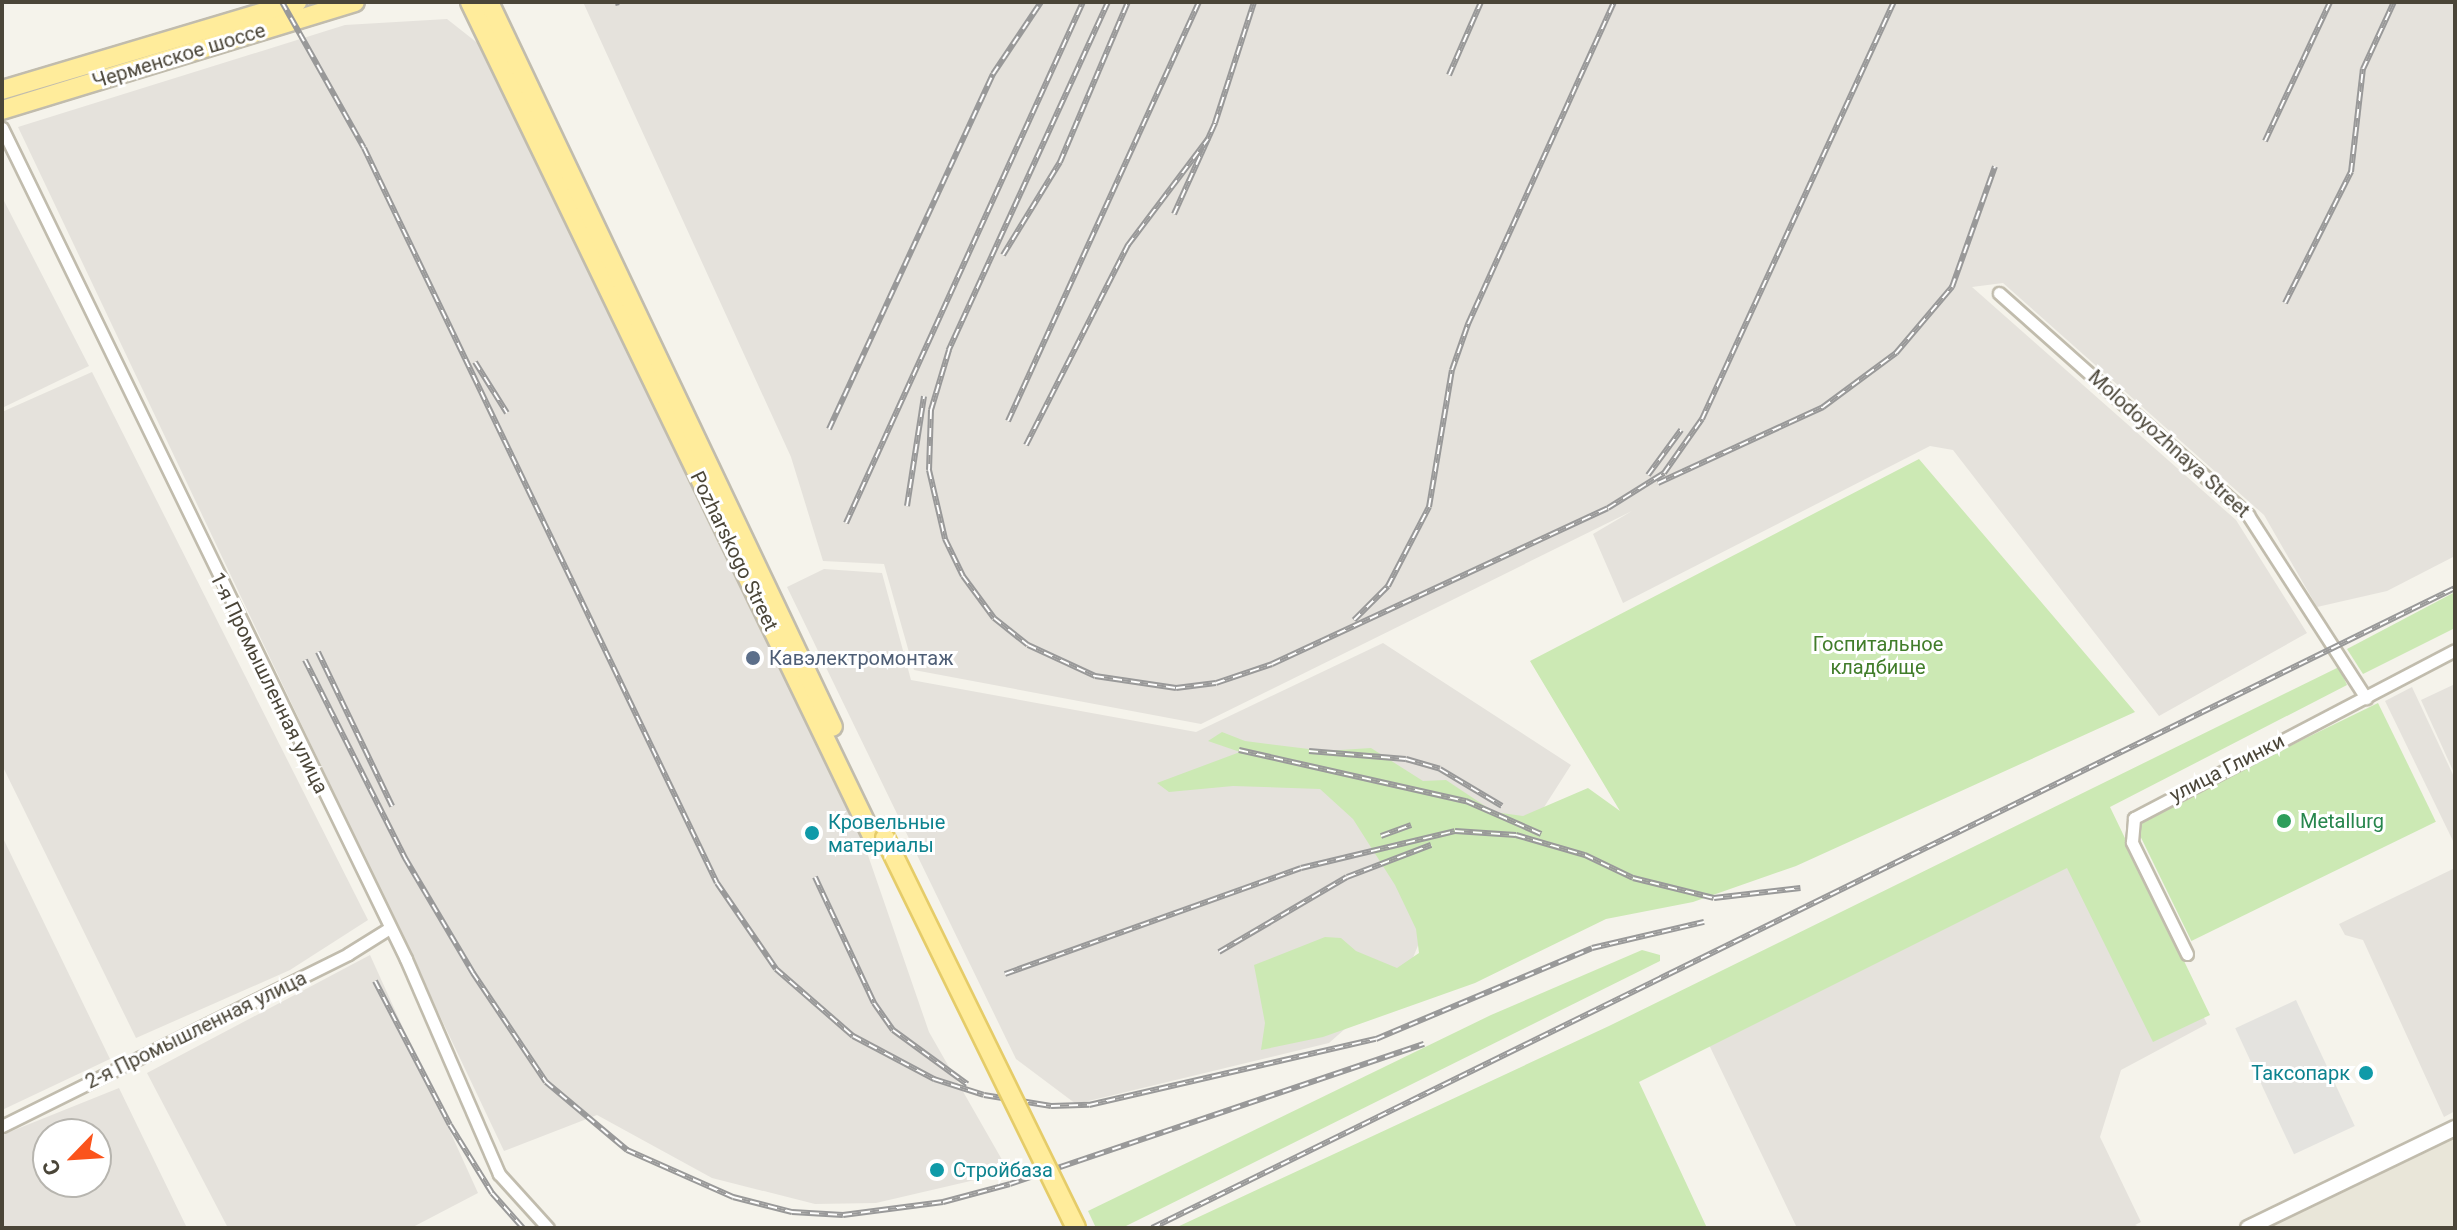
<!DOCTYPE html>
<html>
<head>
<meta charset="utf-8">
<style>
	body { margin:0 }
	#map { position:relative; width:2457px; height:1230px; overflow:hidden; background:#f5f3eb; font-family:Roboto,sans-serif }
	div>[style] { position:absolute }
	.residential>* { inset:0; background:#e9e6d9 }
	.industrial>* { inset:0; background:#e5e2dc }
	.green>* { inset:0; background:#cce9b4; transform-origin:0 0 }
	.parking>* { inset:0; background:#e4e3df; transform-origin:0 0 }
	.roads { filter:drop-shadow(2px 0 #c1bcad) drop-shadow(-2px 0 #c1bcad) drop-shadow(0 2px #c1bcad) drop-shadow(0 -2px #c1bcad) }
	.minor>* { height:11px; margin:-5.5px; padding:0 5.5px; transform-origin:5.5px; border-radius:5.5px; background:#fff }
	.tertiary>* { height:14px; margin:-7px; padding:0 7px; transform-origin:7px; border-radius:7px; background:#fff }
	.primary>* { height:18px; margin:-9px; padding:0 9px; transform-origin:9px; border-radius:9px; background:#ffec9b }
	.rail>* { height:6px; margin-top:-3px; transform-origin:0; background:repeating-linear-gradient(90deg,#fff 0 9px,#999 0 18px); box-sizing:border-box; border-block:2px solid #999 }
	.bridges { filter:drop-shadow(2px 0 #e5cc69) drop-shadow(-2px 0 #e5cc69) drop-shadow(0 2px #e5cc69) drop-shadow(0 -2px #e5cc69) }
	.primary-bridge>* { height:18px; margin:-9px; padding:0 9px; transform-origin:9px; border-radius:9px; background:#ffec9b }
	.dots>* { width:22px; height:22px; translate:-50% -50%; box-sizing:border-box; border:4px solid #fff; border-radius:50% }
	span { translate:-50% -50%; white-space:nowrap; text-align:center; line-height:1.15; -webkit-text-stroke:6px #fff; paint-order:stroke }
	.street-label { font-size:20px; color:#4a4538 }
	.park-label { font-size:20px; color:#417d2a }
	.service-label { font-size:20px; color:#4e5e75 }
	.left { translate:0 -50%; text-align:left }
	.leisure-label { font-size:20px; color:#27864d }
	.culture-label { font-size:20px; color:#0d838f }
	.right { translate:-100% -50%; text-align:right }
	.frame { position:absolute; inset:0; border:4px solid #4a4538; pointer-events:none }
	.north { position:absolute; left:32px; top:1118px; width:80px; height:80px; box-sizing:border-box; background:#fff; border:2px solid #b7b5af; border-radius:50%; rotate:245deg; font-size:22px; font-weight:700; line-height:32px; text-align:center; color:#4a4538 }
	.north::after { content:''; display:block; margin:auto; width:28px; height:36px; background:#fb541c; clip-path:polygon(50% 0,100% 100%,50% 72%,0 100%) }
</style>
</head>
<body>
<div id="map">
	<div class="residential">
		<div style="clip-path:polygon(2455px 1128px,2455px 1228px,2248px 1228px)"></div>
	</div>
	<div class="industrial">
		<div style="clip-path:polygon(583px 2px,2455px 2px,2455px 556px,2387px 591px,2317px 607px,2264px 515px,2003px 283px,1972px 287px,2236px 520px,2307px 633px,2159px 716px,1953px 450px,1930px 446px,1623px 603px,1593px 534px,1632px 511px,1201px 724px,914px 670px,884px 564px,823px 561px,791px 457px)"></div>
		<div style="clip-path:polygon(447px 19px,480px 45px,861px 835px,929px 1032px,1009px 1172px,876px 1203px,815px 1204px,712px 1178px,597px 1115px,504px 1151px,18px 127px,345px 25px)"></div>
		<div style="clip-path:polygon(2px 197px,89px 366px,2px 408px)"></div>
		<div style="clip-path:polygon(92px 372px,368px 920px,290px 970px,136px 1038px,2px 765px,2px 412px)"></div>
		<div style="clip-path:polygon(824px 569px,882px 573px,911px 680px,1196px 732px,1383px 643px,1571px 765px,1532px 826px,1419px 943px,1406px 975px,1329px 1043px,1076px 1104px,1016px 1059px,787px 587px)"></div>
		<div style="clip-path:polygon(2455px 684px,2455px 775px,2421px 700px)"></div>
		<div style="clip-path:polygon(2412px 687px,2455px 779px,2455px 845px,2385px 701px)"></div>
		<div style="clip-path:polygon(2106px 815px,2207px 1024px,2121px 1070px,2100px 1137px,2141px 1222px,2135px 1225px,2143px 1228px,1797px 1228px,1699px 1024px)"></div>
		<div style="clip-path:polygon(2px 836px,110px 1059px,2px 1110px)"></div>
		<div style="clip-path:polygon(2455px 868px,2455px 1111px,2444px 1117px,2363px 940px,2345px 935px,2339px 924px)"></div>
		<div style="clip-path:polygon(370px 955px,478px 1193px,411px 1228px,228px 1228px,147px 1073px)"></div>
		<div style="clip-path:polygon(evenodd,119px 1088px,187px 1228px,2px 1228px,2px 1135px,119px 1088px,48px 1134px,96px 1134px,96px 1182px,48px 1182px,48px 1134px)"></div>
	</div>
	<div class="green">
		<div style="clip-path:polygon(1919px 459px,2135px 712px,1796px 866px,1693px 902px,1606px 919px,1475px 983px,1323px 1037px,1261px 1050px,1265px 1023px,1254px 965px,1325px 937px,1341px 938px,1356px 951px,1397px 968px,1419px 953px,1416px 929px,1395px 885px,1353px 819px,1320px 789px,1233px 786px,1169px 792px,1157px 783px,1240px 752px,1208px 741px,1222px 732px,1245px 741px,1325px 751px,1371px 748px,1423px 781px,1446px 780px,1494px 812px,1523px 816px,1588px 788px,1620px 811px,1530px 661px)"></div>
		<div style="clip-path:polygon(2455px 592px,2455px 628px,2363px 674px,2347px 649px)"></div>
		<div style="clip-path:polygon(2339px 667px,2347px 685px,2110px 807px,2210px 1015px,2153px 1042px,2067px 868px,1639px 1082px,1707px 1228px,1175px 1228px,1609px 1026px)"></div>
		<div style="left:2378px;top:703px;width:132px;height:272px;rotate:64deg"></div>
		<div style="clip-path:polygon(1642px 950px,1660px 955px,1660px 961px,1122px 1228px,1096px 1228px,1088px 1211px,1491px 1015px)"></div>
	</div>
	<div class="parking">
		<div style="left:2296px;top:1000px;width:139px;height:67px;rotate:65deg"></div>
	</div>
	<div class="roads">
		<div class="minor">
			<div style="left:2px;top:128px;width:924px;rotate:64.07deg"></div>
			<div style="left:406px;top:959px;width:234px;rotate:66.6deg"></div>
			<div style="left:499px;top:1174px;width:73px;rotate:47.8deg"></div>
			<div style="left:1999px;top:293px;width:334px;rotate:41.7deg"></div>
			<div style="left:2248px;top:515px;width:218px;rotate:57.2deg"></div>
			<div style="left:2187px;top:954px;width:125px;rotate:-116.2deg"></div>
			<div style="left:2132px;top:842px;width:24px;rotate:-85deg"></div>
			<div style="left:2134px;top:818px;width:362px;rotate:-27.6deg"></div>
			<div style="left:2px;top:1126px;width:386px;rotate:-26.4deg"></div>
			<div style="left:348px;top:954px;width:47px;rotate:-32deg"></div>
		</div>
		<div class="tertiary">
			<div style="left:2248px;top:1228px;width:230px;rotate:-25.8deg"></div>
		</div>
		<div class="primary">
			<div style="left:470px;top:2px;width:935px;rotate:64.26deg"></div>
			<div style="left:489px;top:2px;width:802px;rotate:64.62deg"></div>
			<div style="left:2px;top:90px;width:308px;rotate:-16.6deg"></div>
			<div style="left:2px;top:110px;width:369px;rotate:-17deg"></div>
		</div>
	</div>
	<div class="rail">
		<div style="left:282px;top:2px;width:167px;rotate:60.7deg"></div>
		<div style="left:364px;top:148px;width:815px;rotate:64.35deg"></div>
		<div style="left:717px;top:883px;width:104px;rotate:55.5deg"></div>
		<div style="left:776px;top:969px;width:102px;rotate:41deg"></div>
		<div style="left:853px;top:1036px;width:92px;rotate:28deg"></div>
		<div style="left:934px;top:1079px;width:52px;rotate:17.7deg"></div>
		<div style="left:984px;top:1095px;width:68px;rotate:9.3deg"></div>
		<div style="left:1051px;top:1106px;width:38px;rotate:-2deg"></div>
		<div style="left:1089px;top:1105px;width:294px;rotate:-13deg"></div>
		<div style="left:1376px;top:1039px;width:234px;rotate:-22.8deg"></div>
		<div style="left:1592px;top:948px;width:115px;rotate:-13.1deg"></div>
		<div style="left:1108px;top:2px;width:383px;rotate:114.6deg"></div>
		<div style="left:949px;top:350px;width:63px;rotate:106.7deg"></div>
		<div style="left:931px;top:410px;width:60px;rotate:91.9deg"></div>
		<div style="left:929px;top:470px;width:71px;rotate:76.9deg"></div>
		<div style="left:945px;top:539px;width:41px;rotate:64.1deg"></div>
		<div style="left:963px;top:576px;width:52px;rotate:53.6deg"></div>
		<div style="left:994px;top:618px;width:43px;rotate:38.5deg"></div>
		<div style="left:1028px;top:645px;width:74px;rotate:24.8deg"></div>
		<div style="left:1095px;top:676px;width:82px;rotate:8.4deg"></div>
		<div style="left:1176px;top:688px;width:40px;rotate:-7.1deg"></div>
		<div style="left:1216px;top:683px;width:59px;rotate:-18.7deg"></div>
		<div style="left:1272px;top:664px;width:370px;rotate:-24.9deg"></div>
		<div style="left:1608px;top:508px;width:66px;rotate:-32deg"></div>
		<div style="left:1664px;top:473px;width:66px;rotate:-54.9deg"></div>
		<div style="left:1702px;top:419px;width:459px;rotate:-65.3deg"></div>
		<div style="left:615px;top:3px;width:4px;rotate:-14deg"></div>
		<div style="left:1449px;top:75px;width:80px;rotate:-66.3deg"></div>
		<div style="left:2265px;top:141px;width:153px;rotate:-64.9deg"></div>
		<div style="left:1174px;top:214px;width:100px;rotate:-65.7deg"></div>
		<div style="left:1215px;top:123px;width:127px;rotate:-72.1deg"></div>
		<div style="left:1003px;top:255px;width:109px;rotate:-58.5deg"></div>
		<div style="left:1060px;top:162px;width:174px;rotate:-67deg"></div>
		<div style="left:2285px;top:303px;width:147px;rotate:-63.3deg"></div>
		<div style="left:2351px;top:172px;width:104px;rotate:-83.4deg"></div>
		<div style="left:2363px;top:69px;width:74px;rotate:-65.2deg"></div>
		<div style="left:475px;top:362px;width:60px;rotate:57.9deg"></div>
		<div style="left:1008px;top:421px;width:460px;rotate:-65.5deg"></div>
		<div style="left:829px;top:429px;width:391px;rotate:-65.2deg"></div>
		<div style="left:993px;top:74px;width:87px;rotate:-56.3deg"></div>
		<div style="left:1026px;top:445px;width:225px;rotate:-63deg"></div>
		<div style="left:1128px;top:245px;width:133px;rotate:-53deg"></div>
		<div style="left:1648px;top:475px;width:56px;rotate:-53.7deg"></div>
		<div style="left:1658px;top:483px;width:182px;rotate:-24.7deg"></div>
		<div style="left:1823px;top:407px;width:91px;rotate:-36.5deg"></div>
		<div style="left:1896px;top:353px;width:87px;rotate:-49.7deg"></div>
		<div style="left:1952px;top:287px;width:128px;rotate:-70.4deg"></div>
		<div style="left:907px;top:506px;width:111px;rotate:-81.2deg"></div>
		<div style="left:846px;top:523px;width:572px;rotate:-65.54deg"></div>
		<div style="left:1354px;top:620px;width:48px;rotate:-45deg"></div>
		<div style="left:1388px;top:586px;width:89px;rotate:-62.6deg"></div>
		<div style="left:1429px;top:507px;width:139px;rotate:-80.5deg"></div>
		<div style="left:1452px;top:370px;width:49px;rotate:-70.8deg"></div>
		<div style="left:1468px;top:324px;width:354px;rotate:-65.6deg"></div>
		<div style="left:318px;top:652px;width:171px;rotate:64.3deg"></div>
		<div style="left:305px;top:660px;width:222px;rotate:63.2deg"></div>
		<div style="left:405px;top:858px;width:134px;rotate:59.4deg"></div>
		<div style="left:473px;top:973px;width:131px;rotate:56.2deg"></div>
		<div style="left:546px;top:1082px;width:106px;rotate:40deg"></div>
		<div style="left:627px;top:1150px;width:116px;rotate:23.9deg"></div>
		<div style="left:733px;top:1197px;width:61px;rotate:14.3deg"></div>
		<div style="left:792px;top:1212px;width:51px;rotate:3.4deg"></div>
		<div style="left:843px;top:1215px;width:101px;rotate:-7.4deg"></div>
		<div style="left:943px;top:1202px;width:69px;rotate:-15deg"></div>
		<div style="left:1010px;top:1184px;width:437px;rotate:-18.7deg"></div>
		<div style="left:1239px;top:750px;width:233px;rotate:12.7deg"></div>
		<div style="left:1466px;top:801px;width:82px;rotate:23.7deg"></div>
		<div style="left:1309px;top:751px;width:97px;rotate:4.7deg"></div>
		<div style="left:1406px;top:759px;width:35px;rotate:16deg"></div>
		<div style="left:1440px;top:769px;width:72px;rotate:30.8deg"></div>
		<div style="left:1381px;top:836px;width:32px;rotate:-20deg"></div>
		<div style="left:815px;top:877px;width:139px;rotate:64.9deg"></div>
		<div style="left:874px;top:1003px;width:33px;rotate:55deg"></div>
		<div style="left:893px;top:1030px;width:92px;rotate:36.1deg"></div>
		<div style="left:1219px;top:952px;width:148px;rotate:-30.4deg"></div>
		<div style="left:1347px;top:877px;width:90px;rotate:-20.9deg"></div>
		<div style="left:1005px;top:974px;width:314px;rotate:-19.7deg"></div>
		<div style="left:1301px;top:868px;width:158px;rotate:-13.5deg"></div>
		<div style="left:1455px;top:831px;width:61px;rotate:3.8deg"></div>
		<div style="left:1516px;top:835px;width:72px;rotate:16.2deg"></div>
		<div style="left:1585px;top:855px;width:53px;rotate:25.6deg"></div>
		<div style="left:1633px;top:878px;width:83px;rotate:13.9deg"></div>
		<div style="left:1714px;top:898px;width:87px;rotate:-6.6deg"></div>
		<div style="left:375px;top:981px;width:162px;rotate:62.5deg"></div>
		<div style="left:450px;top:1125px;width:80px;rotate:58.3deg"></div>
		<div style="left:492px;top:1193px;width:47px;rotate:48.5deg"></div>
		<div style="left:1152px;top:1228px;width:1452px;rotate:-26.16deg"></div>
	</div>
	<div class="bridges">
		<div class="primary-bridge">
			<div style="left:885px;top:838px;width:434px;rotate:63.9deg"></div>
		</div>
	</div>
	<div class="dots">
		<div style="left:753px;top:658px;background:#5c6f8a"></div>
		<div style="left:2284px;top:821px;background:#2e9e5b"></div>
		<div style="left:812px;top:833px;background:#0f9aa8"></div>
		<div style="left:2366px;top:1073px;background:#0f9aa8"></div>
		<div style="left:937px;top:1170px;background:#0f9aa8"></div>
	</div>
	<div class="street-label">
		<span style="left:179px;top:56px;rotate:-17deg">Черменское шоссе</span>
		<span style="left:2169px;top:444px;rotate:42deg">Molodoyozhnaya Street</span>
		<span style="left:734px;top:551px;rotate:64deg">Pozharskogo Street</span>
		<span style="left:269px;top:683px;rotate:64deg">1-я Промышленная улица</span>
		<span style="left:2227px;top:768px;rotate:-27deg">улица Глинки</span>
		<span style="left:196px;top:1030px;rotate:-26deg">2-я Промышленная улица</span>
	</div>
	<div class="park-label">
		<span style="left:1878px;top:656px">Госпитальное<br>кладбище</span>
	</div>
	<div class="service-label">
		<span class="left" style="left:769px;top:658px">Кавэлектромонтаж</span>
	</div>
	<div class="leisure-label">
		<span class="left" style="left:2300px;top:821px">Metallurg</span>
	</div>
	<div class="culture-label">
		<span class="left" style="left:828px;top:834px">Кровельные<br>материалы</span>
		<span class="right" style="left:2350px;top:1073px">Таксопарк</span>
		<span class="left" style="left:953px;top:1170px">Стройбаза</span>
	</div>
	<div class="frame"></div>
	<div class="north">С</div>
</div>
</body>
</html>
